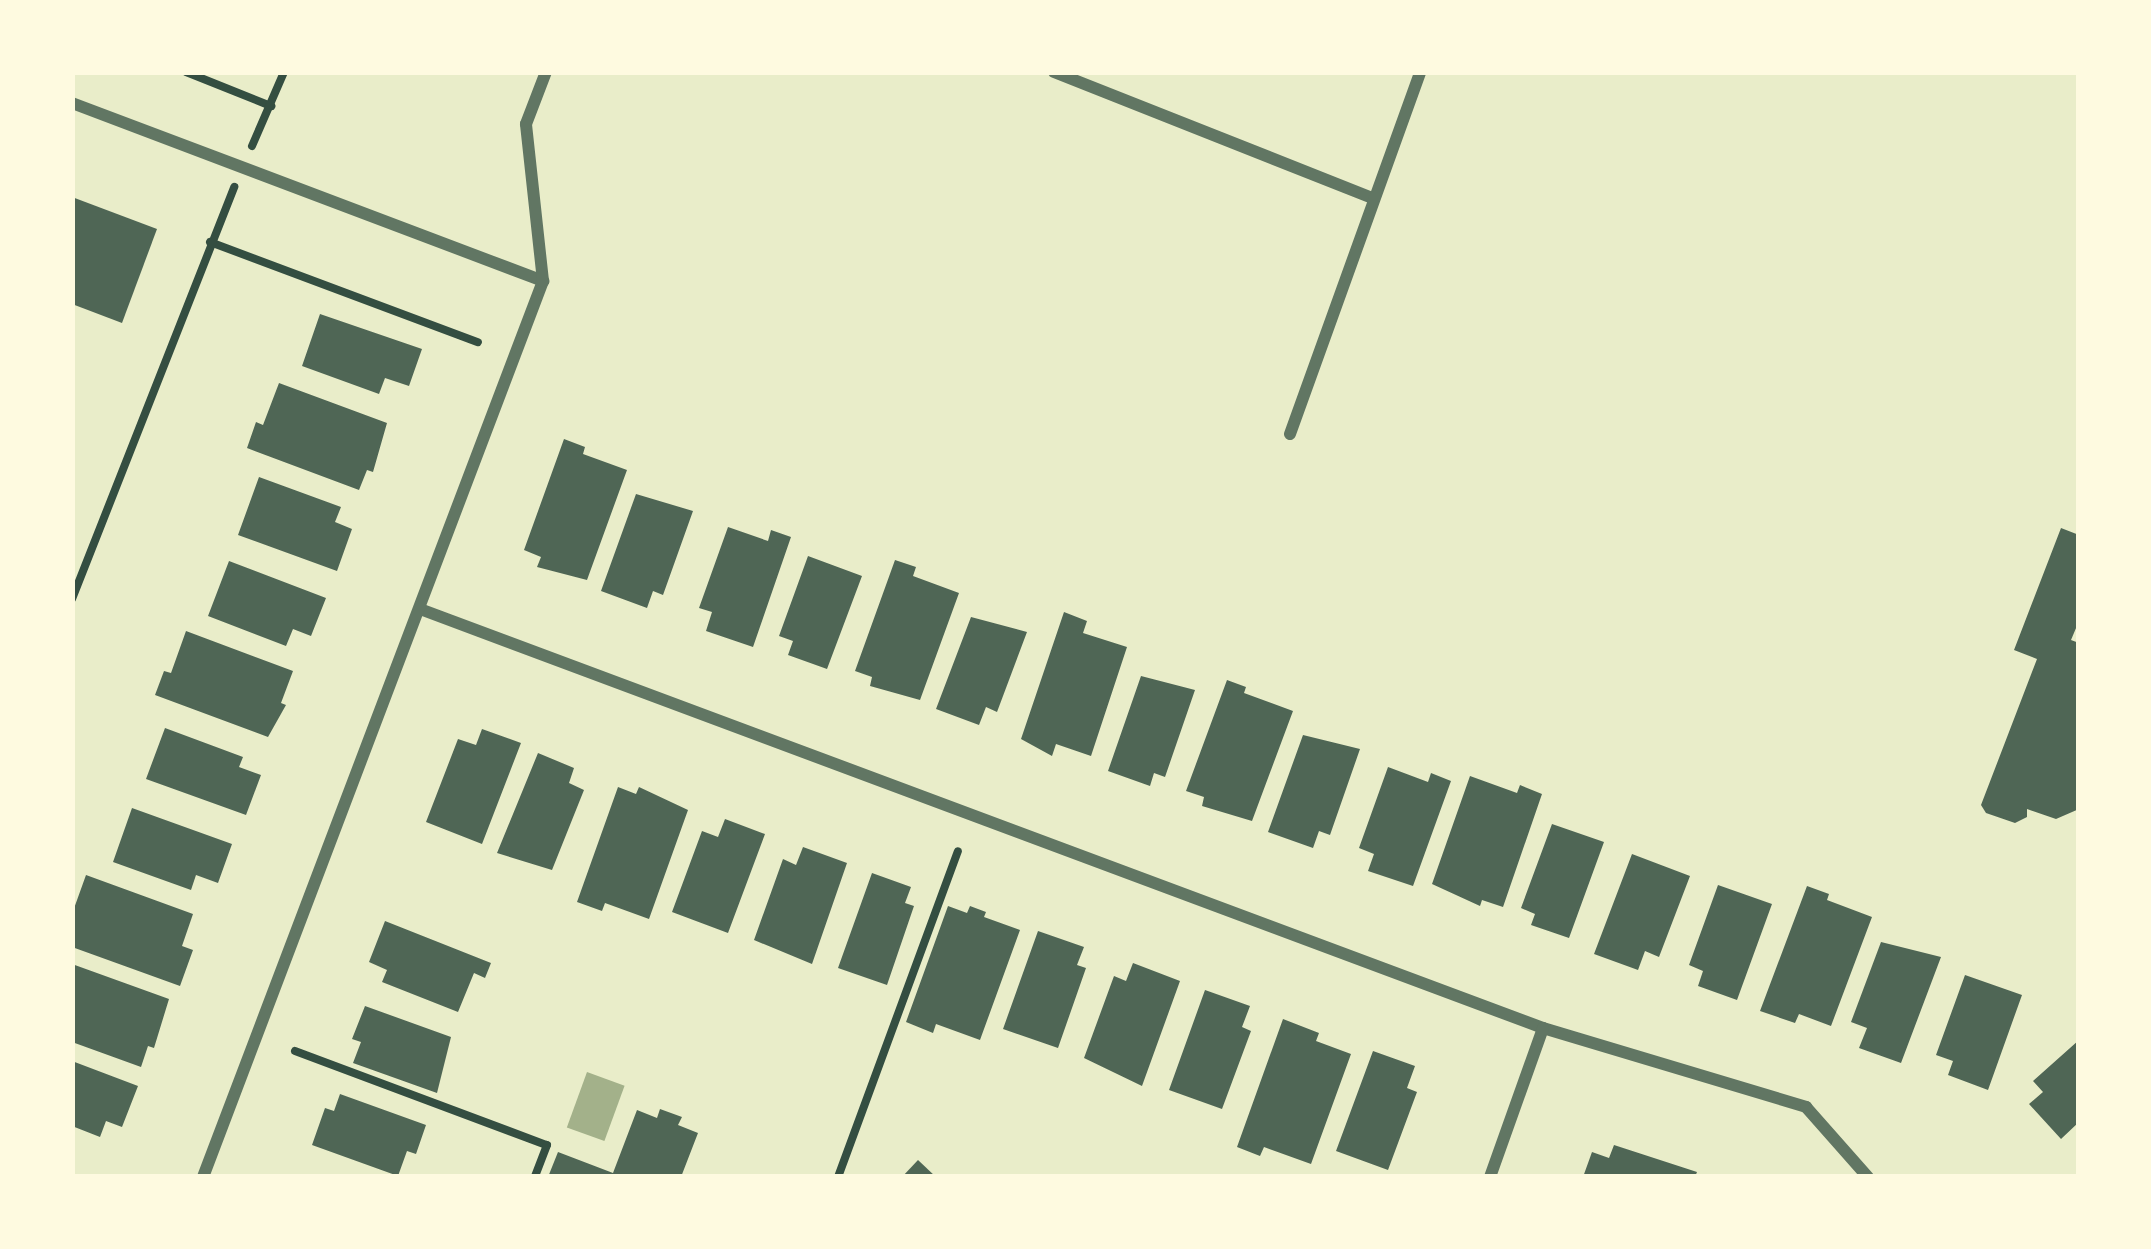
<!DOCTYPE html>
<html>
<head>
<meta charset="utf-8">
<style>
	body { margin:0 }
	#map { position:relative; width:2151px; height:1249px; overflow:hidden; background:#e9edc9; font-family:"Work Sans",sans-serif }
	div>[style] { position:absolute }
	.water>* { inset:0; background:#a3b18a; transform-origin:0 0 }
	.building>* { inset:0; background:#4f6655 }
	.path>* { height:8px; margin:-4px; padding:0 4px; transform-origin:4px; border-radius:4px; background:#344e41 }
	.minor>* { height:12px; margin:-6px; padding:0 6px; transform-origin:6px; border-radius:6px; background:#617663 }
	span { translate:-50% -50%; white-space:nowrap; text-align:center; line-height:1.15; -webkit-text-stroke:12px #fefae0; paint-order:stroke }
	.frame { position:absolute; inset:0; border:75px solid #fefae0; pointer-events:none }
</style>
</head>
<body>
<div id="map">
	<div class="water">
		<div style="left:587px;top:1072px;width:40px;height:59px;rotate:20deg"></div>
	</div>
	<div class="building">
		<div style="clip-path:polygon(72px 197px,157px 229px,122px 323px,72px 304px)"></div>
		<div style="clip-path:polygon(320px 314px,422px 349px,409px 386px,385px 378px,379px 394px,302px 366px)"></div>
		<div style="clip-path:polygon(279px 383px,387px 423px,373px 472px,367px 470px,359px 490px,247px 448px,256px 422px,263px 425px)"></div>
		<div style="clip-path:polygon(564px 439px,585px 447px,583px 454px,627px 470px,587px 580px,537px 567px,541px 557px,524px 550px)"></div>
		<div style="clip-path:polygon(259px 477px,341px 507px,335px 522px,352px 529px,337px 571px,238px 535px)"></div>
		<div style="clip-path:polygon(636px 494px,693px 511px,663px 595px,653px 591px,647px 608px,601px 591px)"></div>
		<div style="clip-path:polygon(728px 527px,768px 541px,771px 530px,791px 537px,753px 647px,706px 631px,712px 612px,699px 608px)"></div>
		<div style="clip-path:polygon(2061px 528px,2079px 535px,2079px 621px,2071px 640px,2079px 643px,2079px 809px,2056px 819px,2027px 809px,2027px 817px,2015px 823px,1986px 813px,1981px 805px,2037px 659px,2014px 650px)"></div>
		<div style="clip-path:polygon(808px 556px,862px 576px,827px 669px,788px 655px,793px 641px,779px 636px)"></div>
		<div style="clip-path:polygon(895px 560px,916px 567px,913px 576px,959px 593px,920px 700px,870px 686px,872px 677px,855px 671px)"></div>
		<div style="clip-path:polygon(229px 561px,326px 598px,311px 636px,293px 629px,286px 646px,208px 616px)"></div>
		<div style="clip-path:polygon(1064px 612px,1087px 621px,1083px 633px,1127px 647px,1091px 756px,1056px 744px,1052px 756px,1021px 739px)"></div>
		<div style="clip-path:polygon(971px 617px,1027px 632px,997px 712px,986px 707px,979px 725px,936px 709px)"></div>
		<div style="clip-path:polygon(186px 631px,293px 671px,281px 703px,286px 705px,268px 737px,155px 695px,164px 671px,171px 673px)"></div>
		<div style="clip-path:polygon(1141px 676px,1195px 690px,1165px 777px,1154px 773px,1150px 786px,1108px 771px)"></div>
		<div style="clip-path:polygon(1227px 680px,1246px 687px,1244px 693px,1293px 711px,1252px 821px,1202px 806px,1204px 797px,1186px 791px)"></div>
		<div style="clip-path:polygon(165px 728px,243px 757px,239px 767px,261px 775px,246px 815px,146px 779px)"></div>
		<div style="clip-path:polygon(482px 729px,521px 743px,482px 844px,426px 822px,458px 739px,476px 745px)"></div>
		<div style="clip-path:polygon(1303px 735px,1360px 749px,1330px 835px,1319px 831px,1313px 848px,1268px 832px)"></div>
		<div style="clip-path:polygon(538px 753px,574px 768px,569px 783px,584px 790px,552px 870px,497px 853px)"></div>
		<div style="clip-path:polygon(1388px 767px,1428px 782px,1431px 773px,1451px 781px,1413px 886px,1368px 871px,1374px 854px,1359px 848px)"></div>
		<div style="clip-path:polygon(1470px 776px,1517px 793px,1520px 785px,1542px 794px,1503px 907px,1482px 900px,1480px 906px,1432px 884px)"></div>
		<div style="clip-path:polygon(618px 787px,636px 794px,639px 787px,688px 810px,649px 919px,605px 903px,602px 911px,577px 902px)"></div>
		<div style="clip-path:polygon(132px 808px,232px 844px,218px 883px,196px 875px,191px 890px,113px 862px)"></div>
		<div style="clip-path:polygon(725px 819px,765px 834px,728px 933px,672px 912px,702px 831px,718px 837px)"></div>
		<div style="clip-path:polygon(1552px 824px,1604px 842px,1569px 938px,1531px 925px,1535px 914px,1521px 908px)"></div>
		<div style="clip-path:polygon(803px 847px,847px 863px,812px 964px,754px 940px,783px 859px,796px 865px)"></div>
		<div style="clip-path:polygon(1632px 854px,1690px 876px,1659px 957px,1645px 951px,1638px 970px,1594px 954px)"></div>
		<div style="clip-path:polygon(872px 873px,911px 887px,905px 903px,914px 906px,887px 985px,838px 968px)"></div>
		<div style="clip-path:polygon(86px 875px,193px 914px,182px 946px,193px 950px,180px 986px,72px 947px,72px 914px)"></div>
		<div style="clip-path:polygon(1718px 885px,1772px 904px,1737px 1000px,1698px 986px,1703px 971px,1689px 965px)"></div>
		<div style="clip-path:polygon(1807px 886px,1829px 894px,1827px 900px,1872px 917px,1831px 1026px,1799px 1014px,1795px 1023px,1760px 1011px)"></div>
		<div style="clip-path:polygon(948px 906px,967px 913px,970px 906px,986px 912px,984px 917px,1020px 930px,980px 1040px,936px 1024px,933px 1033px,906px 1022px)"></div>
		<div style="clip-path:polygon(385px 921px,491px 963px,485px 978px,474px 973px,458px 1012px,382px 982px,387px 970px,369px 962px)"></div>
		<div style="clip-path:polygon(1038px 931px,1084px 947px,1077px 965px,1086px 968px,1058px 1048px,1003px 1029px)"></div>
		<div style="clip-path:polygon(1881px 942px,1941px 957px,1901px 1063px,1859px 1048px,1867px 1028px,1851px 1022px)"></div>
		<div style="clip-path:polygon(1133px 963px,1180px 981px,1142px 1086px,1084px 1058px,1114px 976px,1126px 981px)"></div>
		<div style="clip-path:polygon(72px 964px,169px 999px,154px 1048px,148px 1046px,141px 1067px,72px 1042px)"></div>
		<div style="clip-path:polygon(1965px 975px,2022px 995px,1988px 1090px,1948px 1075px,1953px 1061px,1936px 1055px)"></div>
		<div style="clip-path:polygon(1205px 990px,1250px 1006px,1242px 1027px,1251px 1031px,1222px 1109px,1169px 1090px)"></div>
		<div style="clip-path:polygon(365px 1006px,451px 1037px,437px 1093px,353px 1063px,361px 1042px,352px 1039px)"></div>
		<div style="clip-path:polygon(1283px 1019px,1319px 1033px,1316px 1041px,1351px 1054px,1311px 1164px,1264px 1147px,1260px 1156px,1237px 1147px)"></div>
		<div style="clip-path:polygon(2079px 1040px,2079px 1122px,2061px 1139px,2029px 1104px,2043px 1092px,2033px 1081px)"></div>
		<div style="clip-path:polygon(1373px 1051px,1415px 1066px,1407px 1088px,1417px 1092px,1388px 1170px,1336px 1151px)"></div>
		<div style="clip-path:polygon(72px 1061px,138px 1086px,122px 1127px,106px 1121px,100px 1137px,72px 1126px)"></div>
		<div style="clip-path:polygon(340px 1094px,426px 1125px,416px 1154px,407px 1151px,398px 1176px,312px 1145px,325px 1108px,334px 1111px)"></div>
		<div style="clip-path:polygon(660px 1109px,682px 1117px,678px 1125px,698px 1133px,681px 1177px,548px 1177px,558px 1152px,613px 1173px,637px 1110px,657px 1118px)"></div>
		<div style="clip-path:polygon(1614px 1145px,1697px 1172px,1695px 1177px,1583px 1177px,1592px 1152px,1609px 1158px)"></div>
		<div style="clip-path:polygon(918px 1160px,936px 1177px,902px 1177px)"></div>
	</div>
	<div class="path">
		<div style="left:186px;top:72px;width:92px;rotate:21.8deg"></div>
		<div style="left:252px;top:146px;width:81px;rotate:-66.6deg"></div>
		<div style="left:210px;top:242px;width:286px;rotate:20.5deg"></div>
		<div style="left:72px;top:599px;width:443px;rotate:-68.5deg"></div>
		<div style="left:295px;top:1051px;width:269px;rotate:20.5deg"></div>
		<div style="left:547px;top:1145px;width:34px;rotate:111deg"></div>
		<div style="left:838px;top:1177px;width:347px;rotate:-69.8deg"></div>
	</div>
	<div class="minor">
		<div style="left:1054px;top:72px;width:343px;rotate:21.6deg"></div>
		<div style="left:72px;top:103px;width:504px;rotate:20.7deg"></div>
		<div style="left:1290px;top:434px;width:385px;rotate:-70.2deg"></div>
		<div style="left:420px;top:609px;width:1199px;rotate:20.46deg"></div>
		<div style="left:1543px;top:1028px;width:275px;rotate:16.7deg"></div>
		<div style="left:1806px;top:1107px;width:94px;rotate:48.5deg"></div>
		<div style="left:203px;top:1177px;width:958px;rotate:-69.22deg"></div>
		<div style="left:543px;top:281px;width:158px;rotate:-96.2deg"></div>
		<div style="left:526px;top:124px;width:56px;rotate:-69deg"></div>
		<div style="left:1490px;top:1177px;width:158px;rotate:-70.4deg"></div>
	</div>
	<div class="frame"></div>
</div>
</body>
</html>
